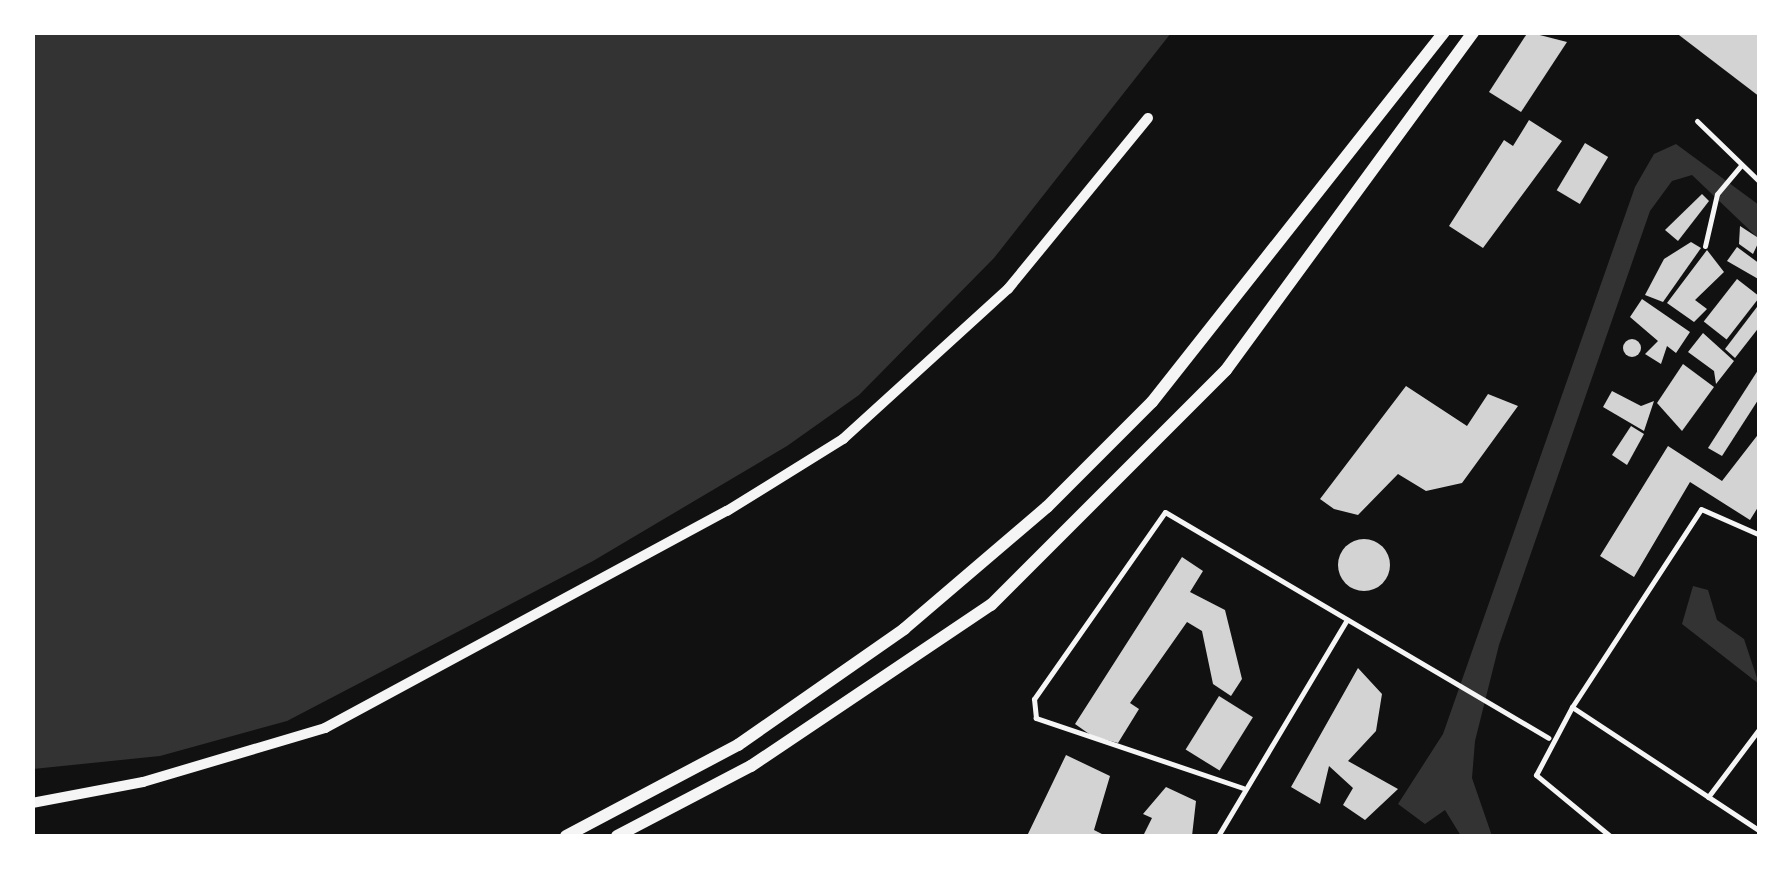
<!DOCTYPE html>
<html>
<head>
<meta charset="utf-8">
<style>
	body { margin:0 }
	#map { position:relative; width:1792px; height:869px; overflow:hidden; background:#111; font-family:Ubuntu,sans-serif }
	div>[style] { position:absolute }
	.water>* { inset:0; background:#333 }
	.building>* { inset:0; background:#d3d3d3; transform-origin:0 0 }
	.round { border-radius:50% }
	.service>* { height:5px; margin:-2.5px; padding:0 2.5px; transform-origin:2.5px; border-radius:2.5px; background:#f5f5f5 }
	.minor>* { height:10px; margin:-5px; padding:0 5px; transform-origin:5px; border-radius:5px; background:#f5f5f5 }
	.tertiary>* { height:12px; margin:-6px; padding:0 6px; transform-origin:6px; border-radius:6px; background:#f5f5f5 }
	span { translate:-50% -50%; white-space:nowrap; text-align:center; line-height:1.15; -webkit-text-stroke:9px #fff; paint-order:stroke }
	.frame { position:absolute; inset:0; border:35px solid #fff; pointer-events:none }
</style>
</head>
<body>
<div id="map">
	<div class="water">
		<div style="clip-path:polygon(32px 33px,33px 32px,1171px 33px,994px 258px,859px 395px,787px 446px,593px 561px,287px 721px,160px 756px,33px 769px)"></div>
		<div style="clip-path:polygon(1676px 144px,1759px 205px,1759px 239px,1692px 175px,1672px 181px,1650px 211px,1499px 645px,1475px 741px,1472px 778px,1492px 836px,1461px 836px,1445px 810px,1425px 824px,1398px 804px,1443px 734px,1635px 187px,1654px 154px)"></div>
		<div style="clip-path:polygon(1693px 586px,1708px 590px,1717px 620px,1744px 639px,1759px 684px,1682px 624px)"></div>
	</div>
	<div class="building">
		<div style="clip-path:polygon(1528px 32px,1567px 42px,1521px 112px,1489px 92px)"></div>
		<div style="clip-path:polygon(1675px 32px,1760px 32px,1760px 97px)"></div>
		<div style="clip-path:polygon(1529px 120px,1562px 141px,1483px 248px,1449px 226px,1504px 140px,1513px 146px)"></div>
		<div style="left:1585px;top:143px;width:27px;height:55px;rotate:31deg"></div>
		<div style="clip-path:polygon(1702px 194px,1709px 201px,1678px 241px,1665px 230px)"></div>
		<div style="clip-path:polygon(1740px 226px,1760px 239px,1753px 254px,1739px 244px)"></div>
		<div style="clip-path:polygon(1691px 242px,1701px 248px,1663px 302px,1645px 295px,1664px 259px)"></div>
		<div style="clip-path:polygon(1737px 247px,1760px 264px,1760px 280px,1727px 261px)"></div>
		<div style="clip-path:polygon(1707px 250px,1724px 272px,1695px 300px,1707px 309px,1694px 322px,1667px 303px)"></div>
		<div style="left:1737px;top:279px;width:29px;height:54px;rotate:38deg"></div>
		<div style="clip-path:polygon(1642px 299px,1690px 332px,1676px 353px,1667px 346px,1661px 364px,1645px 354px,1658px 341px,1630px 317px)"></div>
		<div style="clip-path:polygon(1760px 303px,1760px 326px,1735px 358px,1725px 349px)"></div>
		<div style="clip-path:polygon(1703px 333px,1734px 361px,1716px 384px,1714px 371px,1688px 352px)"></div>
		<div class="round" style="left:1623px;top:339px;width:18px;height:18px"></div>
		<div style="clip-path:polygon(1683px 364px,1714px 387px,1682px 431px,1657px 403px)"></div>
		<div style="clip-path:polygon(1760px 367px,1760px 397px,1722px 456px,1708px 448px)"></div>
		<div style="clip-path:polygon(1406px 386px,1467px 426px,1488px 394px,1518px 406px,1462px 483px,1426px 491px,1398px 474px,1358px 515px,1334px 509px,1320px 499px)"></div>
		<div style="clip-path:polygon(1612px 391px,1641px 406px,1654px 401px,1644px 431px,1603px 407px)"></div>
		<div style="clip-path:polygon(1631px 426px,1644px 434px,1627px 465px,1612px 455px)"></div>
		<div style="clip-path:polygon(1760px 432px,1760px 504px,1750px 520px,1690px 482px,1634px 577px,1600px 556px,1668px 446px,1722px 481px)"></div>
		<div class="round" style="left:1338px;top:539px;width:52px;height:52px"></div>
		<div style="clip-path:polygon(1182px 557px,1203px 571px,1190px 592px,1225px 610px,1242px 679px,1231px 696px,1213px 684px,1202px 631px,1187px 622px,1130px 703px,1139px 709px,1118px 743px,1092px 736px,1075px 724px)"></div>
		<div style="clip-path:polygon(1358px 668px,1382px 694px,1376px 731px,1348px 761px,1398px 789px,1365px 820px,1343px 805px,1353px 788px,1329px 766px,1320px 804px,1291px 787px)"></div>
		<div style="left:1219px;top:696px;width:40px;height:63px;rotate:32deg"></div>
		<div style="clip-path:polygon(1066px 755px,1110px 776px,1094px 830px,1106px 836px,1027px 836px)"></div>
		<div style="clip-path:polygon(1166px 787px,1196px 801px,1192px 836px,1143px 836px,1152px 818px,1143px 814px)"></div>
	</div>
	<div class="service">
		<div style="left:1697px;top:121px;width:88px;rotate:44.1deg"></div>
		<div style="left:1705px;top:246px;width:53px;rotate:-77deg"></div>
		<div style="left:1717px;top:194px;width:38px;rotate:-50deg"></div>
		<div style="left:1572px;top:707px;width:236px;rotate:-56.9deg"></div>
		<div style="left:1701px;top:509px;width:64px;rotate:23.8deg"></div>
		<div style="left:1243px;top:788px;width:219px;rotate:-161.3deg"></div>
		<div style="left:1036px;top:718px;width:19px;rotate:-96deg"></div>
		<div style="left:1034px;top:699px;width:228px;rotate:-55deg"></div>
		<div style="left:1165px;top:512px;width:445px;rotate:30.5deg"></div>
		<div style="left:1708px;top:797px;width:86px;rotate:-53deg"></div>
		<div style="left:1218px;top:836px;width:252px;rotate:-59.2deg"></div>
		<div style="left:1610px;top:836px;width:96px;rotate:-140.5deg"></div>
		<div style="left:1536px;top:775px;width:77px;rotate:-62.1deg"></div>
		<div style="left:1572px;top:707px;width:225px;rotate:33.4deg"></div>
	</div>
	<div class="minor">
		<div style="left:32px;top:803px;width:113px;rotate:-10.7deg"></div>
		<div style="left:143px;top:782px;width:190px;rotate:-16.5deg"></div>
		<div style="left:325px;top:728px;width:457px;rotate:-28.4deg"></div>
		<div style="left:727px;top:511px;width:137px;rotate:-31.8deg"></div>
		<div style="left:843px;top:439px;width:223px;rotate:-42.3deg"></div>
		<div style="left:1008px;top:289px;width:221px;rotate:-50.7deg"></div>
	</div>
	<div class="tertiary">
		<div style="left:566px;top:836px;width:195px;rotate:-27.9deg"></div>
		<div style="left:738px;top:745px;width:203px;rotate:-34.9deg"></div>
		<div style="left:904px;top:629px;width:188px;rotate:-40.5deg"></div>
		<div style="left:1047px;top:507px;width:148px;rotate:-45deg"></div>
		<div style="left:1152px;top:402px;width:471px;rotate:-51.7deg"></div>
		<div style="left:617px;top:836px;width:151px;rotate:-27.6deg"></div>
		<div style="left:751px;top:766px;width:289px;rotate:-33.9deg"></div>
		<div style="left:991px;top:605px;width:332px;rotate:-45deg"></div>
		<div style="left:1226px;top:370px;width:419px;rotate:-53.8deg"></div>
	</div>
	<div class="frame"></div>
</div>
</body>
</html>
